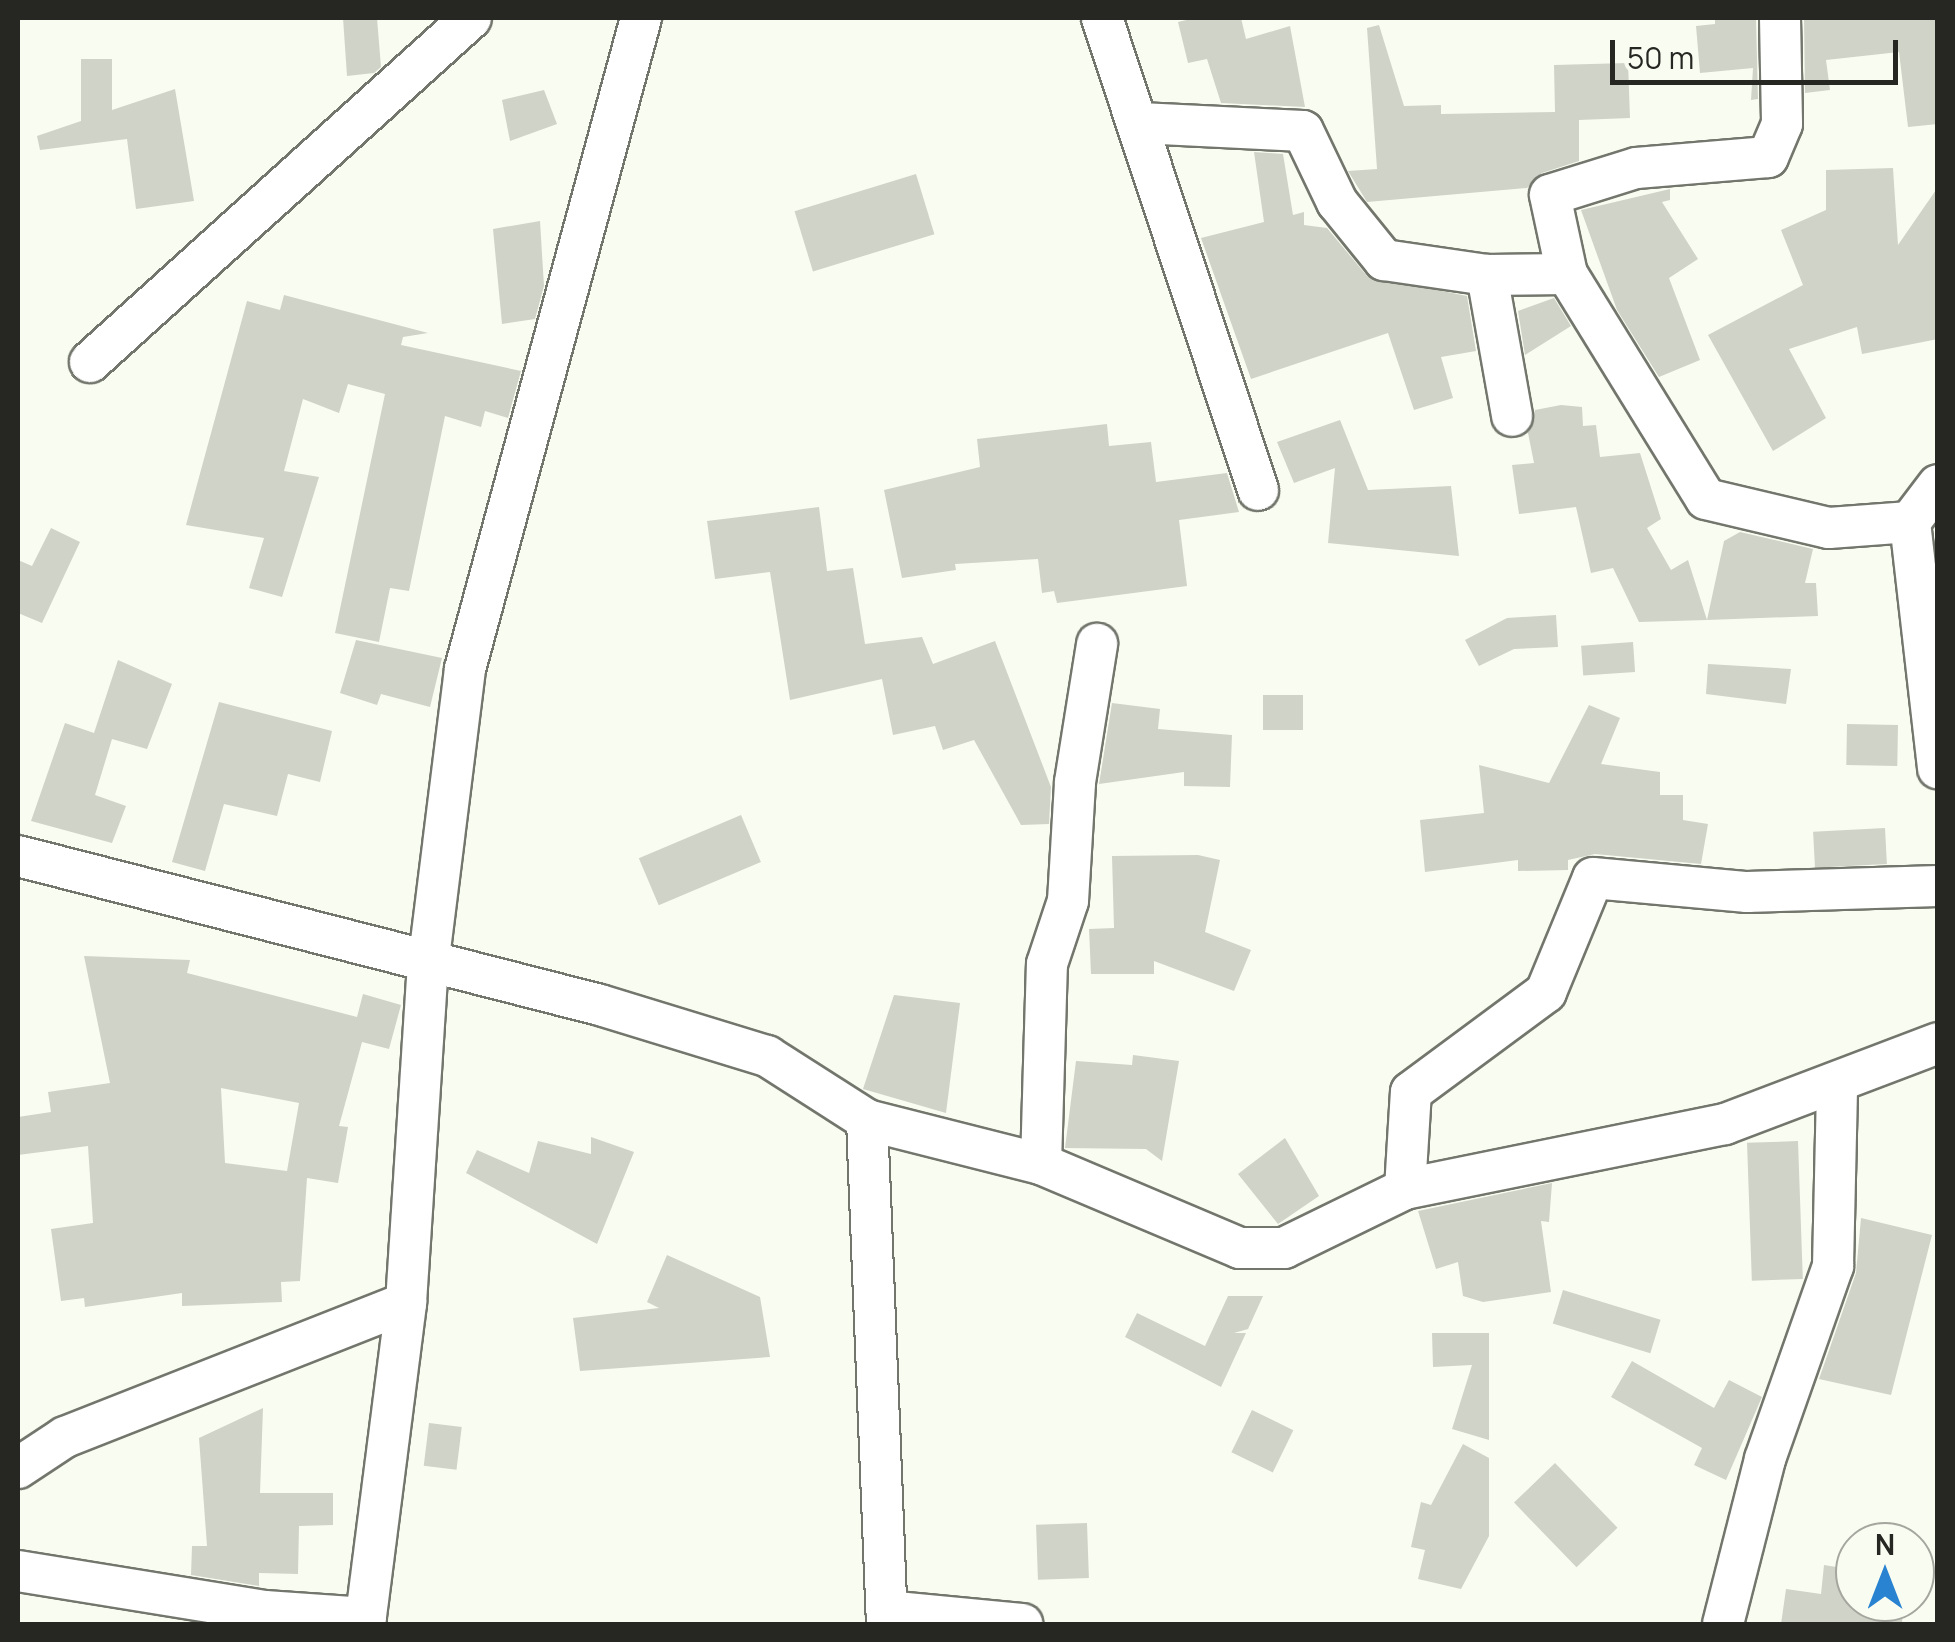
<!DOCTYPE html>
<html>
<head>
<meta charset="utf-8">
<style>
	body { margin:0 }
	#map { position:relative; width:1955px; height:1642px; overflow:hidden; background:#f9fdf1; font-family:Manrope,sans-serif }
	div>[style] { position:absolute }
	.building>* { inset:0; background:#cfd3c8; transform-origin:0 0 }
	.roads { filter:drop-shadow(2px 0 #72766c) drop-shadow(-2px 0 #72766c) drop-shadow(0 2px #72766c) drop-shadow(0 -2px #72766c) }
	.street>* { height:40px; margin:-20px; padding:0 20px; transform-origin:20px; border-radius:20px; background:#fff }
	span { translate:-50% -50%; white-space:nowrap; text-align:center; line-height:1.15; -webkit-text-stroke:9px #f9fdf1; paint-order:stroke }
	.frame { position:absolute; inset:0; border:20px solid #262723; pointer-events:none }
	.north { position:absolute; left:1835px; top:1522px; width:100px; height:100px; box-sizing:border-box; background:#f9fdf1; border:2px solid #a5a79f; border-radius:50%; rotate:0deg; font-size:28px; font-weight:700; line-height:40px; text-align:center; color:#262723 }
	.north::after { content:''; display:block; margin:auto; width:35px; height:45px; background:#2a83d1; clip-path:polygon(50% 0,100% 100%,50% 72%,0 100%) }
	.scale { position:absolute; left:1610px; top:40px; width:288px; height:45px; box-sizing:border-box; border:5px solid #262723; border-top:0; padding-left:12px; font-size:30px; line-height:35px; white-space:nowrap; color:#262723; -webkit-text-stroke:8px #f9fdf1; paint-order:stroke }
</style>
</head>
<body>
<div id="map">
	<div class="building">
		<div style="clip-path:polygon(343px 18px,377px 18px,381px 67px,374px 73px,347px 76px)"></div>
		<div style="clip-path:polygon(1195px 18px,1241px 18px,1246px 39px,1290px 26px,1305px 107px,1221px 103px,1207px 59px,1188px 63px,1178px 22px)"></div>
		<div style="clip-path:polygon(1715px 18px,1756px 18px,1758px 99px,1751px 100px,1753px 68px,1700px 73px,1696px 26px,1715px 24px)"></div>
		<div style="clip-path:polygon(1804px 18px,1938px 18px,1938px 124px,1908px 127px,1899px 52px,1826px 60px,1830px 90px,1805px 93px)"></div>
		<div style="clip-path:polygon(1379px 25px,1404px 106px,1441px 105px,1441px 114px,1555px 112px,1554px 65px,1628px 63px,1630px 118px,1579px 120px,1579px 161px,1542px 173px,1527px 188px,1367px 202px,1348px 171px,1377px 169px,1367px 28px)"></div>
		<div style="clip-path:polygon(81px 59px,112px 59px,112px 110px,175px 89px,194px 201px,136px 209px,127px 139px,40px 150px,37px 136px,81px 121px)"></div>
		<div style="clip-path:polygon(544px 90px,557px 124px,510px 141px,502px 100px)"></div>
		<div style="clip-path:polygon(1254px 152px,1283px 154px,1293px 215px,1304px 212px,1304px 225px,1327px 228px,1367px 276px,1467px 296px,1476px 351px,1441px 357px,1453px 398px,1414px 410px,1388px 333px,1251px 379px,1201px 238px,1264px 222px)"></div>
		<div style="clip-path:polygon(1893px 168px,1898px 245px,1938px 187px,1938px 339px,1862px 354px,1857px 327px,1789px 349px,1826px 418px,1773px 451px,1708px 335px,1803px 285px,1781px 230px,1826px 210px,1826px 170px)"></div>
		<div style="left:916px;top:174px;width:63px;height:127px;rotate:73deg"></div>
		<div style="clip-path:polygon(1670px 189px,1670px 200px,1662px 202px,1698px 259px,1669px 278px,1700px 360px,1659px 377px,1617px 310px,1581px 210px)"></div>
		<div style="clip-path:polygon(540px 221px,544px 286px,535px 319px,502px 324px,493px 229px)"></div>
		<div style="clip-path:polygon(284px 295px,428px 333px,403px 337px,401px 345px,521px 371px,508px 418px,485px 411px,481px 427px,445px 416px,409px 591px,390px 588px,379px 642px,335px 633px,385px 394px,348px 384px,339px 413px,303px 399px,284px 471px,319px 477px,282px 597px,249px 588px,264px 538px,186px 525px,247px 301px,280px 310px)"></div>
		<div style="clip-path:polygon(1554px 298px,1571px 326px,1525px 355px,1518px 311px)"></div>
		<div style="clip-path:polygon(1561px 405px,1582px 407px,1583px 426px,1596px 425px,1600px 457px,1640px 453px,1661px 519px,1647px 528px,1671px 570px,1688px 560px,1707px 620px,1639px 622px,1613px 568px,1591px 573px,1576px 507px,1519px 514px,1512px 465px,1534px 463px,1528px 433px,1535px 410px)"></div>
		<div style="clip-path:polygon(1340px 420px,1368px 490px,1451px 486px,1459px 556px,1328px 543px,1335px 468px,1294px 483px,1277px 442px)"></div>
		<div style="clip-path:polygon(1107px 424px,1109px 446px,1151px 442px,1156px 482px,1227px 473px,1239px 512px,1179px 520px,1187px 586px,1057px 603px,1054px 591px,1042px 593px,1038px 559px,955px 564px,956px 570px,902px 578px,884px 490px,980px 467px,977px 439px)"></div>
		<div style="clip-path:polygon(819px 507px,827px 571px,853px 568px,865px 644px,922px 637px,933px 664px,995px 641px,1051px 787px,1049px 824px,1021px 825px,974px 740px,943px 750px,935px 726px,893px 735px,882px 679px,790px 700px,770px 572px,715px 579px,707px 521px)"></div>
		<div style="clip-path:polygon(51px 528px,80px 542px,42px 623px,18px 613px,18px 560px,32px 566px)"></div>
		<div style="clip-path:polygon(1740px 532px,1813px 549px,1805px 583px,1816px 583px,1818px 616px,1707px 620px,1724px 541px)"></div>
		<div style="clip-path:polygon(1556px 615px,1558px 647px,1514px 649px,1479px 666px,1465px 640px,1507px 618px)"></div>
		<div style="clip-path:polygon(356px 640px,442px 658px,430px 707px,381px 694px,377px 705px,340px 693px)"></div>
		<div style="left:1633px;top:642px;width:30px;height:52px;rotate:86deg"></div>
		<div style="clip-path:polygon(118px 660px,172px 684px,147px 749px,112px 739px,95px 795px,126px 806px,112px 843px,31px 821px,65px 723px,94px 733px)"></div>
		<div style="clip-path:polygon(1708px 664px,1791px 669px,1786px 704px,1706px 694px)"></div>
		<div style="left:1263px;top:695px;width:40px;height:35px"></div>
		<div style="clip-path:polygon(219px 702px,332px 731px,320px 782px,288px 774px,277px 816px,224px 804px,205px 871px,172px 862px)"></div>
		<div style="clip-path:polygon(1112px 703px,1160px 709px,1158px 729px,1232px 735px,1230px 787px,1184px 786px,1184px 772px,1099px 784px)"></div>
		<div style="clip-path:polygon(1589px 705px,1620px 718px,1601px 764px,1660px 772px,1660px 795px,1683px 795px,1683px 820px,1708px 824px,1701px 864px,1595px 854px,1568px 860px,1568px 870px,1518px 871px,1518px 860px,1425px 872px,1420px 820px,1484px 813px,1479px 765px,1549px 783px)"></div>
		<div style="left:1847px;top:724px;width:51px;height:41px;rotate:1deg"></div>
		<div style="left:741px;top:815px;width:51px;height:111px;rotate:67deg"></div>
		<div style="left:1885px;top:828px;width:36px;height:72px;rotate:87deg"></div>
		<div style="clip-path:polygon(1198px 855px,1220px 860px,1205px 932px,1251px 950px,1234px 991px,1154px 961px,1154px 974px,1091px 974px,1089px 929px,1114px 928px,1112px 856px)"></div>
		<div style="clip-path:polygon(evenodd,84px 956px,190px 960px,187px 973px,357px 1017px,363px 994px,401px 1005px,389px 1049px,362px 1042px,339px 1126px,348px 1127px,338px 1183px,307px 1178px,300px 1281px,281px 1282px,282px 1302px,182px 1306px,182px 1293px,85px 1307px,84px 1298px,61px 1301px,51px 1229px,93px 1223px,88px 1146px,18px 1155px,18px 1117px,51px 1112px,48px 1092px,110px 1083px,84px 956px,221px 1088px,299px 1103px,287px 1171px,225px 1163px,221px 1088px)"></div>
		<div style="clip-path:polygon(894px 995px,960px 1003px,946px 1113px,863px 1089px)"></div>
		<div style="clip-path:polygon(1133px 1055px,1179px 1061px,1162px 1161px,1146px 1149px,1065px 1148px,1076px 1061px,1132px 1065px)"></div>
		<div style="clip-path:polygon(591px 1137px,634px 1152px,597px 1244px,466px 1173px,477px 1150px,529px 1173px,538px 1141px,591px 1154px)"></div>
		<div style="clip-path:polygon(1285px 1138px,1319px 1196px,1278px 1224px,1238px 1174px)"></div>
		<div style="left:1798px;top:1141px;width:138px;height:51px;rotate:88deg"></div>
		<div style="clip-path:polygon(1552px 1183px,1549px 1222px,1541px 1221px,1551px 1292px,1483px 1302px,1463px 1296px,1458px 1262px,1436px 1269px,1418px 1211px)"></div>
		<div style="clip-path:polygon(1861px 1218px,1932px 1235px,1891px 1395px,1819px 1379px,1856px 1273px)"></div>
		<div style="clip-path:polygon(667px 1255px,760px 1297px,770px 1357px,580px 1371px,573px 1318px,659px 1308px,647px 1302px)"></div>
		<div style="left:1563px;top:1290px;width:102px;height:35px;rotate:17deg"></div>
		<div style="clip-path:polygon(1228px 1296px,1263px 1296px,1248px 1329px,1234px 1333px,1246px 1333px,1221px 1387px,1125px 1337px,1137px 1313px,1205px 1346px)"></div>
		<div style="clip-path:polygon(1432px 1333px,1489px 1333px,1489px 1440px,1452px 1429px,1472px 1365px,1433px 1367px)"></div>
		<div style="clip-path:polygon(1632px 1361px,1714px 1408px,1729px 1380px,1762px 1397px,1726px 1480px,1694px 1465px,1702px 1448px,1611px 1397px)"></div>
		<div style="clip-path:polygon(263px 1408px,260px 1493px,333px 1493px,333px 1525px,299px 1526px,298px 1574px,259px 1573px,259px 1586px,191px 1575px,192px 1546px,207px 1546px,199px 1438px)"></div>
		<div style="left:1252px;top:1410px;width:46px;height:47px;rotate:26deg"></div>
		<div style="left:429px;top:1423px;width:33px;height:43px;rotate:7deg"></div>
		<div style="clip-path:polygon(1463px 1444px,1489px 1458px,1489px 1536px,1461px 1589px,1418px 1579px,1425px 1550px,1411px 1547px,1421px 1502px,1431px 1505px)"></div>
		<div style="left:1555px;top:1463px;width:90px;height:57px;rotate:46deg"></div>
		<div style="left:1087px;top:1523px;width:55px;height:51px;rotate:88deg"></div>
		<div style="clip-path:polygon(1824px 1565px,1855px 1570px,1855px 1602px,1903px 1606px,1902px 1624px,1781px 1624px,1786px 1589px,1821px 1594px)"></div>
	</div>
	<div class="roads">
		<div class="street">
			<div style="left:1102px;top:18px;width:497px;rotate:71.7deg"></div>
			<div style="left:1780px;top:18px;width:106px;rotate:88.9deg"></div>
			<div style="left:1782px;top:124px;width:36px;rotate:113deg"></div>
			<div style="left:1768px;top:157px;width:132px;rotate:175.2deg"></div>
			<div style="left:1636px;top:168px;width:90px;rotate:162.6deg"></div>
			<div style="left:1550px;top:195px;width:81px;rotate:77.9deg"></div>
			<div style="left:1567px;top:274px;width:264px;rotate:58.3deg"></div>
			<div style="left:1706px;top:499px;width:126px;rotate:13.3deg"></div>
			<div style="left:1829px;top:528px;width:81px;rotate:-4.2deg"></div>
			<div style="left:1140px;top:123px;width:163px;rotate:2.8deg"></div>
			<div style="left:1303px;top:131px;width:79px;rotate:64.4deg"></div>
			<div style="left:1337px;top:202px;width:75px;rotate:51deg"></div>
			<div style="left:1384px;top:260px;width:104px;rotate:8.3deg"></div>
			<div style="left:1487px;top:275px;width:80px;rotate:-0.7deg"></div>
			<div style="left:1487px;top:275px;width:143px;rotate:79.9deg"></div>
			<div style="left:90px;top:362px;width:513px;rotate:-42.08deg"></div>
			<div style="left:1938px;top:485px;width:46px;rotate:127.1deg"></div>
			<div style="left:1910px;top:522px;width:248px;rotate:83.5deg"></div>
			<div style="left:18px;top:856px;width:601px;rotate:14.36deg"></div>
			<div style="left:600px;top:1005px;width:175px;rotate:17deg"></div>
			<div style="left:767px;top:1056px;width:119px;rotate:32.6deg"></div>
			<div style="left:867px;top:1120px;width:504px;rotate:87.73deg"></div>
			<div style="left:867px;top:1120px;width:179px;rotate:14.2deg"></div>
			<div style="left:1041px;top:1164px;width:216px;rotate:22.9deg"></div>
			<div style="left:1240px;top:1248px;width:44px"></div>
			<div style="left:1284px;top:1248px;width:135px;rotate:-26deg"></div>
			<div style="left:1405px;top:1189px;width:327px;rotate:-11.5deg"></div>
			<div style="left:1725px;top:1124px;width:228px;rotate:-20.8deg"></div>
			<div style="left:1041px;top:1164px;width:200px;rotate:-88.3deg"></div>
			<div style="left:1047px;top:964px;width:66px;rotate:-71.6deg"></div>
			<div style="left:1068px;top:901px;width:119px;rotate:-86.6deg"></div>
			<div style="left:1075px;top:782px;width:140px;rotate:-80.9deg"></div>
			<div style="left:1405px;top:1189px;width:97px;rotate:-86.5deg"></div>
			<div style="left:1411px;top:1092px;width:168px;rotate:-36.5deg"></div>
			<div style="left:1546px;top:992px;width:123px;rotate:-67.6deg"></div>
			<div style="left:1593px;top:878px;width:155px;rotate:5.2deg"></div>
			<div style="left:1747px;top:892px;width:191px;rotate:-1.8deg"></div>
			<div style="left:18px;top:1468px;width:56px;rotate:-33.4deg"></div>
			<div style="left:65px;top:1437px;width:366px;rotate:-21.5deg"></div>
			<div style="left:18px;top:1571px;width:250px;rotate:9.2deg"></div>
			<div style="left:265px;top:1611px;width:101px;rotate:4deg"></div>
			<div style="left:887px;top:1611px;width:136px;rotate:5.5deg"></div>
			<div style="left:365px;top:1624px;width:324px;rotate:-82.7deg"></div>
			<div style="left:406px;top:1303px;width:338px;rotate:-86.3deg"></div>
			<div style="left:428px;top:966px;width:299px;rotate:-82.9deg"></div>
			<div style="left:465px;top:669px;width:674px;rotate:-74.87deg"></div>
			<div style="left:1723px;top:1624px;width:170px;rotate:-75.7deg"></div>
			<div style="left:1765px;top:1459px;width:205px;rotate:-70.6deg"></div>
			<div style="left:1833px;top:1266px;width:179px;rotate:-88.7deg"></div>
		</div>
	</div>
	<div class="frame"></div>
	<div class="north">N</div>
	<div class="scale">50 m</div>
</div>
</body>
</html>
